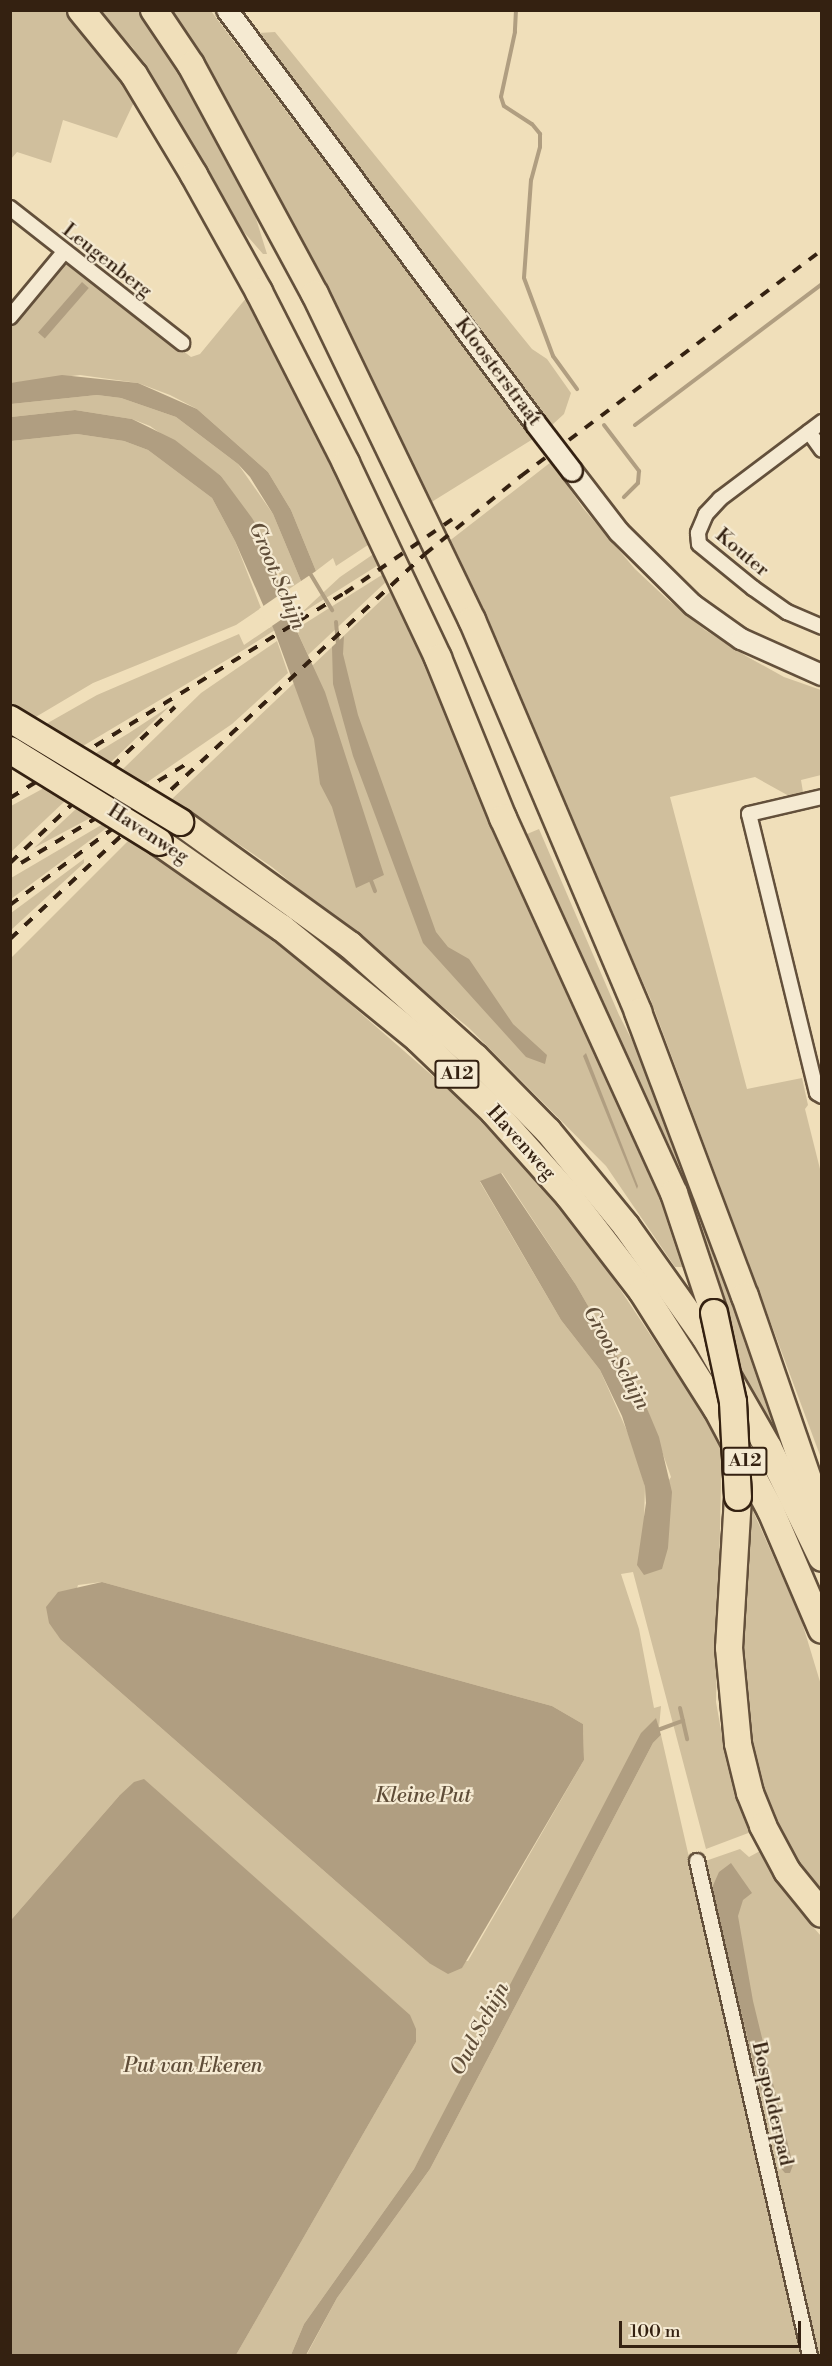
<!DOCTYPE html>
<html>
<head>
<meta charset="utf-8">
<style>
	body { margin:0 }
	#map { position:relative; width:832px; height:2366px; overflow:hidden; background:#f0dfba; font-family:"Libre Bodoni",serif }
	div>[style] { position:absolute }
	.green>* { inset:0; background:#d0bf9d }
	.water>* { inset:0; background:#b09e81; transform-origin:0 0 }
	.pier>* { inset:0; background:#f0dfba }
	.stream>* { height:4px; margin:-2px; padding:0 2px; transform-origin:2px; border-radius:2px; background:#b09e81 }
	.roads { filter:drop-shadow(2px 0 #63503b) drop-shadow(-2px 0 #63503b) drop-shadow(0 2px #63503b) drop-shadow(0 -2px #63503b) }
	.street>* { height:14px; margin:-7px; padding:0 7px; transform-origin:7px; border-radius:7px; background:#f5ead2 }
	.secondary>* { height:20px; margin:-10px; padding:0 10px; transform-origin:10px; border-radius:10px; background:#f5ead2 }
	.highway>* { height:26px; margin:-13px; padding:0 13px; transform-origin:13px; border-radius:13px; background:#f0dfba }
	.rail>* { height:4px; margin-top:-2px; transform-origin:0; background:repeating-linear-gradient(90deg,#342111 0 10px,transparent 0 20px) }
	.bridges { filter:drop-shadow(2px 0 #342111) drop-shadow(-2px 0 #342111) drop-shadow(0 2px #342111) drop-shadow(0 -2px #342111) }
	.secondary-bridge>* { height:20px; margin:-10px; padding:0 10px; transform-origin:10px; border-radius:10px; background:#f5ead2 }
	.highway-bridge>* { height:26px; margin:-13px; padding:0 13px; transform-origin:13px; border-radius:13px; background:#f0dfba }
	span { translate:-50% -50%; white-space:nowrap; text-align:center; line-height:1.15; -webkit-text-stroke:4.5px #f5ead2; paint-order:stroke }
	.shield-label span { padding:2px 4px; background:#f5ead2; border:2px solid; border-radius:4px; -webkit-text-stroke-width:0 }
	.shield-label { font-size:18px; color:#342111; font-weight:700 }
	.street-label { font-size:20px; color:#342111 }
	.water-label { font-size:21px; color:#5f4d38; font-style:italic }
	.frame { position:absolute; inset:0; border:12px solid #342111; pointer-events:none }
	.scale { position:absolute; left:619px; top:2321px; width:182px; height:27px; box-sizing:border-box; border:3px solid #342111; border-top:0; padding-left:8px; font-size:18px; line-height:21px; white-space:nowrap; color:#342111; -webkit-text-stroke:4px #f5ead2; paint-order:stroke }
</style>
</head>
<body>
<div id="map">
	<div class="green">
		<div style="clip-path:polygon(11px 11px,65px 11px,109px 56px,135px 100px,117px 138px,63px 120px,51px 163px,17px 152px,11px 159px)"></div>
		<div style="clip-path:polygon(100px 11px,143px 11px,155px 25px,249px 196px,267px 254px,263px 254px,221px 206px,133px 48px)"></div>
		<div style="clip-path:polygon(173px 11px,211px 11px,533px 439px,430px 503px,301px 250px,268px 174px)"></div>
		<div style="clip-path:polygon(275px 32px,532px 349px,547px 359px,571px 393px,564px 414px,552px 425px,259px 33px)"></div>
		<div style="clip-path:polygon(64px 260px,145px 326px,147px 323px,191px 357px,200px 354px,247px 297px,371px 543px,336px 566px,333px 558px,316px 571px,291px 510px,268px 472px,197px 409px,170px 395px,138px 383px,80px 375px,11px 383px,10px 325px)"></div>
		<div style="clip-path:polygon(97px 395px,121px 398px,176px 417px,238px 464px,273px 514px,301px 581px,286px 591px,265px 539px,221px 476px,150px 426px,132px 419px,75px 410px,11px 417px,11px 404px)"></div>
		<div style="clip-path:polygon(77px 434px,124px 441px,148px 450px,212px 498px,235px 541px,261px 608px,236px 625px,93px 683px,34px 718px,11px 704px,11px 441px)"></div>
		<div style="clip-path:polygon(551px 462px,583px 508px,635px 569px,667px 599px,705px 630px,746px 656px,784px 677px,821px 690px,821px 775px,801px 780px,803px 792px,789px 796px,755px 777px,670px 797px,747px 1089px,802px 1078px,808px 1105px,805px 1109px,822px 1177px,821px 1458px,650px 998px,448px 542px)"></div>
		<div style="clip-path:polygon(375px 553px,380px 564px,245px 649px,83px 746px,46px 724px,97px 695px,239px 634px,244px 645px,297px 609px,299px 615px,340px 577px)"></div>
		<div style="clip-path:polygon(385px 573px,388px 580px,308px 655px,296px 629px)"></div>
		<div style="clip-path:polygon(392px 590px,668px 1209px,688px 1267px,675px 1267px,606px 1166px,469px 1028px,272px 867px,172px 799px)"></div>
		<div style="clip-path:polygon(277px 641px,288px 673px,232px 724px,146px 783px,123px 769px,201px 693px)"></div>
		<div style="clip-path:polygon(170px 706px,111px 762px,96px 753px,129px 733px)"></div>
		<div style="clip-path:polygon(44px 788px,65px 801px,11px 852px,11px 806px)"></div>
		<div style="clip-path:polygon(77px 808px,92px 817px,34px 848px)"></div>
		<div style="clip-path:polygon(103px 824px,108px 827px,11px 899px,11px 878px)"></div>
		<div style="clip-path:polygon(539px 829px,619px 1015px,673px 1120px,787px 1454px,735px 1362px,520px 837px)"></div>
		<div style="clip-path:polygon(evenodd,129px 840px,225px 904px,303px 963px,466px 1105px,553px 1200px,604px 1265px,722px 1443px,716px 1702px,726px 1758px,751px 1832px,706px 1849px,633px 1572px,621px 1574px,639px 1629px,654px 1708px,661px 1706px,659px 1728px,414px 2169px,304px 2324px,291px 2355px,236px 2355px,416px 2042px,119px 1796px,11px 1920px,11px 958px,129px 840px,502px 1173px,576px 1285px,646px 1406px,671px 1477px,644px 1519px,645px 1487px,635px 1449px,600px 1370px,561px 1320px,480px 1182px,502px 1173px,129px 840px,102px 1582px,552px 1706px,583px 1724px,584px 1760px,468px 1961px,429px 1963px,61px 1640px,78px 1585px,102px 1582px)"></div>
		<div style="clip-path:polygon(84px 859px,84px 863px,11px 930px,11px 913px)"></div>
		<div style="clip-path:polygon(745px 1493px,801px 1619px,821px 1685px,821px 1903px,794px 1866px,748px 1764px,739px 1616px)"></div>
		<div style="clip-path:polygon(661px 1735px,691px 1866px,740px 1849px,749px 1857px,760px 1851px,799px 1911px,821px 1936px,821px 2355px,306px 2356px,337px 2298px,430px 2169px,653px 1743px)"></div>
	</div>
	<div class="water">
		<div style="left:82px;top:282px;width:9px;height:67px;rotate:41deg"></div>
		<div style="clip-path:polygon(62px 375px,138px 383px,197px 409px,268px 472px,291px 510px,316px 571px,301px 581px,273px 514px,250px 477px,238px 464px,176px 417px,121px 398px,97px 395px,11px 404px,10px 383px)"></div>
		<div style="clip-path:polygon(75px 410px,132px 419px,175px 440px,221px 476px,252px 518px,265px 539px,295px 627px,325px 692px,384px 875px,356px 888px,332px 807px,320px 784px,314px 739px,274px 630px,235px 541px,212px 498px,148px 450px,124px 441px,77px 434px,11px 441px,11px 417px)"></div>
		<div style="clip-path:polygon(344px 636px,343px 654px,358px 715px,436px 932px,448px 947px,469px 959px,513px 1024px,547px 1055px,545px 1064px,526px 1057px,423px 943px,353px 756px,333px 684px,332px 647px)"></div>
		<div style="clip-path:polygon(586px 1053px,638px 1186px,637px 1189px,583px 1056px)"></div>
		<div style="clip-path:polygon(501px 1173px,576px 1285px,646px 1406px,659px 1437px,672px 1492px,668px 1548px,662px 1569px,644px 1575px,637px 1565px,646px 1503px,645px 1487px,622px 1416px,600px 1370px,561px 1320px,480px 1181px)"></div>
		<div style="clip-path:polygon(102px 1582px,552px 1706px,583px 1724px,584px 1760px,462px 1968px,448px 1974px,429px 1963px,61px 1640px,49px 1623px,46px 1607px,58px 1592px)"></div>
		<div style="clip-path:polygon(656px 1718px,661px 1735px,653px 1743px,430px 2169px,337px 2298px,306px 2355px,291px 2355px,304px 2324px,414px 2169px,641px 1733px)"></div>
		<div style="clip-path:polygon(144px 1779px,410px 2015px,416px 2029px,416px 2042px,236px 2355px,11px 2355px,11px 1920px,119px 1796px,134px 1782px)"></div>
		<div style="clip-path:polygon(731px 1863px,752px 1893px,743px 1900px,738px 1916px,753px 2001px,793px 2165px,790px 2173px,785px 2173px,779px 2166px,711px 1890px,719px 1872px)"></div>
	</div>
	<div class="pier">
		<div style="clip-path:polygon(288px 589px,294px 611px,269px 628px,259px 609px)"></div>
	</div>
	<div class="stream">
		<div style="left:516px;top:10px;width:22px;rotate:93deg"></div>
		<div style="left:515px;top:32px;width:66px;rotate:102.2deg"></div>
		<div style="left:501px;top:97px;width:9px;rotate:72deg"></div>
		<div style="left:504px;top:106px;width:33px;rotate:33deg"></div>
		<div style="left:532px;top:124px;width:13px;rotate:51deg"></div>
		<div style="left:540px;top:134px;width:13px;rotate:90deg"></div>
		<div style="left:540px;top:147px;width:34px;rotate:105deg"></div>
		<div style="left:531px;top:180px;width:98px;rotate:94.1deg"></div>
		<div style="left:524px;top:278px;width:83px;rotate:69.6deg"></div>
		<div style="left:553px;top:356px;width:41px;rotate:54deg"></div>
		<div style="left:604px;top:425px;width:58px;rotate:52.7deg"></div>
		<div style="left:639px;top:471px;width:12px;rotate:95deg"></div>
		<div style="left:638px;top:483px;width:20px;rotate:135deg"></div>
		<div style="left:635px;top:425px;width:234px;rotate:-37deg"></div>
		<div style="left:308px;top:570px;width:47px;rotate:59deg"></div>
		<div style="left:336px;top:622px;width:23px;rotate:85deg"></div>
		<div style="left:370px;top:878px;width:14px;rotate:69deg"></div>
		<div style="left:680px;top:1708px;width:32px;rotate:77deg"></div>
		<div style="left:655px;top:1731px;width:30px;rotate:-20deg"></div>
	</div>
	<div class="roads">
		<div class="street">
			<div style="left:10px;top:208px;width:219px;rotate:38.1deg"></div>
			<div style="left:10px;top:317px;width:85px;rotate:-50.3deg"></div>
			<div style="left:822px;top:422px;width:128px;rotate:143deg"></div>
			<div style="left:720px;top:499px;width:21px;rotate:133deg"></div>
			<div style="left:706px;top:514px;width:21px;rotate:113deg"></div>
			<div style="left:698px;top:533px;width:11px;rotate:85deg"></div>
			<div style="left:699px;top:544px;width:70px;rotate:39.2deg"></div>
			<div style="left:753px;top:588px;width:42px;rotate:35.2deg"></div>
			<div style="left:787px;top:612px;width:38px;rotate:23deg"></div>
			<div style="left:809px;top:432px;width:22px;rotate:54deg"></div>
			<div style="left:822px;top:797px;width:75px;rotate:166.9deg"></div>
			<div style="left:749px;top:814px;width:287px;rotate:76.3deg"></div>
			<div style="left:817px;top:1093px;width:6px;rotate:31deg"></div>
			<div style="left:697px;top:1861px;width:508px;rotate:77.14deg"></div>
		</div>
		<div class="secondary">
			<div style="left:227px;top:10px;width:517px;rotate:53.26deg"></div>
			<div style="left:572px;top:471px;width:77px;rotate:52.4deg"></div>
			<div style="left:619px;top:532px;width:104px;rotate:44.6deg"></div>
			<div style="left:693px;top:605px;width:59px;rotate:35.3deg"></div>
			<div style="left:741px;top:639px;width:89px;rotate:24deg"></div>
		</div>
		<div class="highway">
			<div style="left:81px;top:10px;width:84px;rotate:50.8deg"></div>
			<div style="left:134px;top:75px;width:117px;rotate:59deg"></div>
			<div style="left:194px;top:175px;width:134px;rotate:60.9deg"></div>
			<div style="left:259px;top:292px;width:192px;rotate:63deg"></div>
			<div style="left:346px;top:463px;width:216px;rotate:64.7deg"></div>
			<div style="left:438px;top:658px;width:173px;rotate:67.9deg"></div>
			<div style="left:503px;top:818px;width:412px;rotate:65.5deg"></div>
			<div style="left:674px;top:1193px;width:126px;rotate:71.6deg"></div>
			<div style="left:154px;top:10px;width:66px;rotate:56.1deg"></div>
			<div style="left:191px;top:65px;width:260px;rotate:61.6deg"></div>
			<div style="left:315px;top:294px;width:362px;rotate:64.3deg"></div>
			<div style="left:472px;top:620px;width:426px;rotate:67deg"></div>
			<div style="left:638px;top:1012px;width:303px;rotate:69.4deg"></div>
			<div style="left:745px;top:1296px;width:236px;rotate:71deg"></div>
			<div style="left:180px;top:822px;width:210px;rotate:35.9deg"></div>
			<div style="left:350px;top:945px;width:168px;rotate:41.9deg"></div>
			<div style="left:475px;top:1057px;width:104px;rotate:45.4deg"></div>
			<div style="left:548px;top:1131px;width:123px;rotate:50.6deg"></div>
			<div style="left:626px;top:1226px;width:136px;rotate:54.6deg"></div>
			<div style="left:705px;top:1337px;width:127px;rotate:60.2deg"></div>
			<div style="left:768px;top:1447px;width:123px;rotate:64.1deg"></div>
			<div style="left:159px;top:842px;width:150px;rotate:35deg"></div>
			<div style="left:282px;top:928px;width:176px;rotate:39.2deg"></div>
			<div style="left:418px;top:1039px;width:105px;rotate:43.8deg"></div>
			<div style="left:494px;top:1112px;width:113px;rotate:48.2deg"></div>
			<div style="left:569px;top:1196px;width:120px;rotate:52.5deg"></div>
			<div style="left:642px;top:1291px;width:140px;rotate:57.6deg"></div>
			<div style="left:717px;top:1409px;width:115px;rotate:62.1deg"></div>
			<div style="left:771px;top:1511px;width:129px;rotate:66.8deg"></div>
			<div style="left:738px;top:1497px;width:151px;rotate:93.4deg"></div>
			<div style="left:729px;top:1648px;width:96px;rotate:84.6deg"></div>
			<div style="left:738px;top:1744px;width:50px;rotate:76.2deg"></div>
			<div style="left:750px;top:1793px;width:35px;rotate:68deg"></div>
			<div style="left:763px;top:1826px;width:51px;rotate:61.9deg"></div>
			<div style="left:787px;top:1871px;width:55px;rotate:50.9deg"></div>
		</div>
	</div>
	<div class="rail">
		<div style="left:10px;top:798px;width:393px;rotate:-31.5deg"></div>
		<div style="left:345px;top:593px;width:140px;rotate:-34.5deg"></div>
		<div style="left:10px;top:863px;width:227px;rotate:-43.4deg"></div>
		<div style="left:21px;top:863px;width:195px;rotate:-30.9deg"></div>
		<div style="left:10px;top:905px;width:146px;rotate:-36.6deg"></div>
		<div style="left:10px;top:939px;width:566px;rotate:-42.85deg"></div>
		<div style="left:425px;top:554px;width:124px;rotate:-39.1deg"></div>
		<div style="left:521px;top:476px;width:376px;rotate:-36.9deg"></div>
	</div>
	<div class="bridges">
		<div class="secondary-bridge">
			<div style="left:536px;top:424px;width:59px;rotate:52.5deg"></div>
		</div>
		<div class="highway-bridge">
			<div style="left:10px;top:719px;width:199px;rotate:31.2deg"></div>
			<div style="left:10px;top:750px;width:175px;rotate:31.7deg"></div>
			<div style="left:714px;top:1313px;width:91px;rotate:77.9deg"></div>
			<div style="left:733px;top:1402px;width:95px;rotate:87deg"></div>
		</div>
	</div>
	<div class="shield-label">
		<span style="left:457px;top:1074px">A12</span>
		<span style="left:745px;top:1461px">A12</span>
	</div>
	<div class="street-label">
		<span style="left:107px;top:261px;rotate:38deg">Leugenberg</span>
		<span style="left:498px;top:372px;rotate:53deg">Kloosterstraat</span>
		<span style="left:742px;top:553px;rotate:40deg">Kouter</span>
		<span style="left:148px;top:834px;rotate:33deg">Havenweg</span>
		<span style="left:521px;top:1143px;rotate:48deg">Havenweg</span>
		<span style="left:772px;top:2104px;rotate:77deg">Bospolderpad</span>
	</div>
	<div class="water-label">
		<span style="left:277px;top:576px;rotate:67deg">Groot Schijn</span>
		<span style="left:616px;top:1358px;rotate:61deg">Groot Schijn</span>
		<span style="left:423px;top:1796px">Kleine Put</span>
		<span style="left:480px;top:2029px;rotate:-62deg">Oud Schijn</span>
		<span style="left:193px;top:2066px">Put van Ekeren</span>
	</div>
	<div class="frame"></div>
	<div class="scale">100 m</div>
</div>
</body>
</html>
